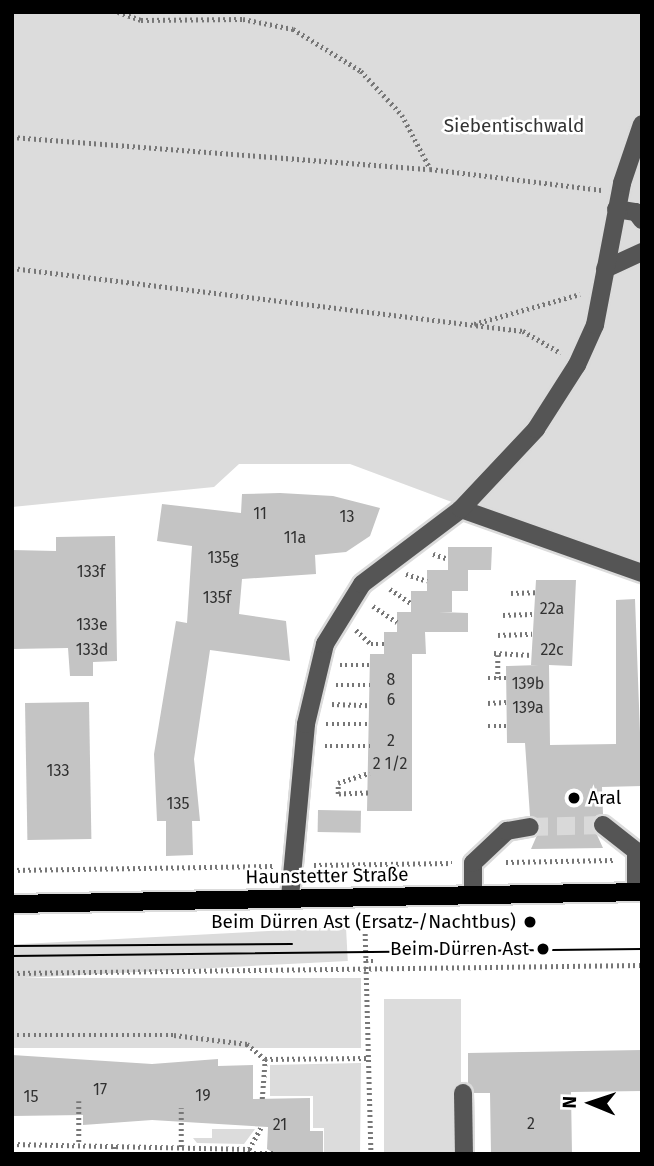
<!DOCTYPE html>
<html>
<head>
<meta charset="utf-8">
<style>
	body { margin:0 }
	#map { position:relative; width:654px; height:1166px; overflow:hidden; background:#fff; font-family:"Fira Sans",sans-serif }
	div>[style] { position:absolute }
	.green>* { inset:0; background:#dcdcdc; transform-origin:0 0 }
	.building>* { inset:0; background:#c4c4c4; transform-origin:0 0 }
	.minor-tunnel>* { height:18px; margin-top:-9px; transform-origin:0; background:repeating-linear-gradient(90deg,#d9d9d9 0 18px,transparent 0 27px) }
	.path>* { height:4.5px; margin-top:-2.25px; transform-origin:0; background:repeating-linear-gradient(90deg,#777 0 2px,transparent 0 5.5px) }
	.roads { filter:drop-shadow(2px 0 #dbdbdb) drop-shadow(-2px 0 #dbdbdb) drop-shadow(0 2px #dbdbdb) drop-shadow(0 -2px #dbdbdb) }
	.minor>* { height:18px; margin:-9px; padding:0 9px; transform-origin:9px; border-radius:9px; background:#555 }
	.major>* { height:18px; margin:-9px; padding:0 9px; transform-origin:9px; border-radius:9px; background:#000 }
	.tram>* { height:2px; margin:-1px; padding:0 1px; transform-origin:1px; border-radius:1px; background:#000 }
	.dots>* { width:19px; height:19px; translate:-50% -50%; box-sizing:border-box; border:4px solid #fff; border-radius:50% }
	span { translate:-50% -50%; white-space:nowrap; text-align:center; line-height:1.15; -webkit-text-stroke:5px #fff; paint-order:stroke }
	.number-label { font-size:16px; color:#313131 }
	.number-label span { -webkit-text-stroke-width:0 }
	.park-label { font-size:19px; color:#333 }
	.poi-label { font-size:19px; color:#000 }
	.left { translate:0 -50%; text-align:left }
	.right { translate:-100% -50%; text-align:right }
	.street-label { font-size:19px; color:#000 }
	.frame { position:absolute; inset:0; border:14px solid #000; pointer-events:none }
	.north { position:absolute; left:556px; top:1068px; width:70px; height:70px; -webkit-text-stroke:5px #fff; paint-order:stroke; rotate:272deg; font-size:19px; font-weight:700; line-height:28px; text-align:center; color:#000 }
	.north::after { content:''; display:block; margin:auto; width:24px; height:32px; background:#000; clip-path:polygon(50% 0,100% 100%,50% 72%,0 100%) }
</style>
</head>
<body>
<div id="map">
	<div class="green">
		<div style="clip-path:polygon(12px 12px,642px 12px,642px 573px,350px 464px,239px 464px,214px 487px,12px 507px)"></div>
		<div style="left:346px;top:927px;width:34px;height:334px;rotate:87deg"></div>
		<div style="left:12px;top:978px;width:349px;height:70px"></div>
		<div style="left:461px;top:999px;width:155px;height:77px;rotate:90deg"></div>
		<div style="clip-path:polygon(361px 1063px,360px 1154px,324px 1154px,324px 1128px,313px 1128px,313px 1096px,270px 1096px,270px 1065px)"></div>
		<div style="clip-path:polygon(212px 1129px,255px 1129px,244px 1144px,197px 1143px,193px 1138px,212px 1138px)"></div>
	</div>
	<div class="building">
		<div style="clip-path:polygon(280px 493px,333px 496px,380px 508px,370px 536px,346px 552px,315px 555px,316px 574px,242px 579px,239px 614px,286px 621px,290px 661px,210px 650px,194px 759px,200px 821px,192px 821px,193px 855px,166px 856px,166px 821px,157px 821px,154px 754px,176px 621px,187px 623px,192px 546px,157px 541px,162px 504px,241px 513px,242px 494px)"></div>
		<div style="clip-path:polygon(115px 536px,117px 661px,93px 662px,93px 676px,70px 676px,68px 648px,12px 649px,12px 550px,56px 551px,56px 537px)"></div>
		<div style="clip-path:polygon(448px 547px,492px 547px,491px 570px,468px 570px,468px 591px,452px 591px,452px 612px,439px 612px,468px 613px,468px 632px,425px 632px,426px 654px,412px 654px,412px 811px,367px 811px,370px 654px,384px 654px,384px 632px,397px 632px,397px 612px,411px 612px,411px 591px,427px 591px,427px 570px,448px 570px)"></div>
		<div style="clip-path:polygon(536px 580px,576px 580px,572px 666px,549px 665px,550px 745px,616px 744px,616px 600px,635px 599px,642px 786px,602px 787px,603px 814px,592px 824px,603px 848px,531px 849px,541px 826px,530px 816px,525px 743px,507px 743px,506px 666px,539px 665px,531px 665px)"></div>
		<div style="left:89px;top:702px;width:137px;height:64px;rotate:89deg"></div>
		<div style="left:318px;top:810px;width:43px;height:22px;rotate:1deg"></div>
		<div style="clip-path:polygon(642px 1050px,642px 1091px,571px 1092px,572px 1154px,491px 1154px,490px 1093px,474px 1093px,468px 1083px,468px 1053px)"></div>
		<div style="clip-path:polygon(12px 1055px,152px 1064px,218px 1059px,218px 1066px,253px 1065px,253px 1099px,310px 1098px,310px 1131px,323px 1131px,323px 1154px,275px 1154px,267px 1149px,268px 1127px,152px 1120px,83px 1125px,83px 1115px,12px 1116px)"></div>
	</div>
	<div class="minor-tunnel">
		<div style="left:530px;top:827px;width:73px;rotate:-1.6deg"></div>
	</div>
	<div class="path">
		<div style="left:118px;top:12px;width:24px;rotate:19deg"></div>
		<div style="left:141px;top:20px;width:102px;rotate:-0.6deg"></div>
		<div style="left:243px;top:19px;width:51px;rotate:11.3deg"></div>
		<div style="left:293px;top:29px;width:80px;rotate:31.7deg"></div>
		<div style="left:361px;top:71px;width:60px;rotate:47deg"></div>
		<div style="left:402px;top:115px;width:60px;rotate:62.2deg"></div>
		<div style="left:12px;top:137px;width:419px;rotate:4.4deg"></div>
		<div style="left:430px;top:169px;width:173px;rotate:7deg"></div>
		<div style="left:12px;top:268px;width:515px;rotate:7.03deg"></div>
		<div style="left:523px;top:331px;width:44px;rotate:30.1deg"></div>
		<div style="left:474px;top:324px;width:110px;rotate:-15.8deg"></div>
		<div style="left:433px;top:554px;width:16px;rotate:18deg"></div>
		<div style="left:406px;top:574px;width:22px;rotate:18deg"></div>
		<div style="left:390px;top:589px;width:25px;rotate:34deg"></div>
		<div style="left:511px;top:593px;width:25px;rotate:-2deg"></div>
		<div style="left:373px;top:606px;width:29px;rotate:34deg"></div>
		<div style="left:503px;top:615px;width:29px;rotate:-2deg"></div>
		<div style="left:356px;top:630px;width:21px;rotate:43deg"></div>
		<div style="left:371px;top:644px;width:13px"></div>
		<div style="left:498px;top:635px;width:34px;rotate:-2deg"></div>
		<div style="left:494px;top:653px;width:38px;rotate:3deg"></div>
		<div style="left:498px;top:655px;width:23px;rotate:90deg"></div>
		<div style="left:340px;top:665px;width:30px"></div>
		<div style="left:488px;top:678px;width:18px"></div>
		<div style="left:336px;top:685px;width:34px"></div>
		<div style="left:488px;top:703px;width:18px;rotate:-3deg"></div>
		<div style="left:332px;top:704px;width:38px;rotate:2deg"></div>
		<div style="left:326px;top:724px;width:44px"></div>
		<div style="left:488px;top:726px;width:18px"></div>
		<div style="left:325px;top:746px;width:45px"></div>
		<div style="left:368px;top:793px;width:30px;rotate:178deg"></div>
		<div style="left:338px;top:794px;width:11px;rotate:-90deg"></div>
		<div style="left:338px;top:783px;width:33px;rotate:-18deg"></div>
		<div style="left:506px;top:862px;width:107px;rotate:-1.1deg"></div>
		<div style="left:314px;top:865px;width:138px;rotate:-0.8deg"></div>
		<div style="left:12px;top:870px;width:262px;rotate:-0.9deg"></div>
		<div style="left:365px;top:917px;width:237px;rotate:88.5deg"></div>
		<div style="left:366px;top:961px;width:9px"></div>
		<div style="left:12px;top:973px;width:630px;rotate:-0.73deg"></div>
		<div style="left:12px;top:1035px;width:162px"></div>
		<div style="left:174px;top:1035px;width:74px;rotate:7deg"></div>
		<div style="left:247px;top:1044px;width:23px;rotate:40deg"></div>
		<div style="left:265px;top:1059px;width:102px;rotate:-0.6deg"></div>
		<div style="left:262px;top:1099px;width:40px;rotate:-85.7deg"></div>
		<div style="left:79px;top:1101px;width:43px;rotate:90deg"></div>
		<div style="left:12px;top:1144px;width:237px;rotate:1.2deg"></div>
		<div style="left:249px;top:1149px;width:7px;rotate:45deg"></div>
		<div style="left:181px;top:1147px;width:39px;rotate:-90deg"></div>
		<div style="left:249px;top:1149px;width:25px;rotate:-61deg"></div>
		<div style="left:254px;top:1153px;width:21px"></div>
		<div style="left:115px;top:1154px;width:9px;rotate:-90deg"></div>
	</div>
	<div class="roads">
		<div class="minor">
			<div style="left:616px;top:209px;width:20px;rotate:9deg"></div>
			<div style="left:636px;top:212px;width:10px;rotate:53deg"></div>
			<div style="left:605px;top:269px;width:41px;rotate:-24.7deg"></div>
			<div style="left:461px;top:509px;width:192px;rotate:19.5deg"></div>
			<div style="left:603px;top:825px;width:42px;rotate:38.2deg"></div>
			<div style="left:636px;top:851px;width:41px;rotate:90deg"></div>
			<div style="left:473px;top:893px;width:30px;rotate:-90deg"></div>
			<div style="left:473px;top:863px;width:47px;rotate:-43.3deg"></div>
			<div style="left:507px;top:831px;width:23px;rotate:-10deg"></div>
			<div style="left:290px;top:897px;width:174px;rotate:-84.7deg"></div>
			<div style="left:306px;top:724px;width:82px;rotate:-76.6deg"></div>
			<div style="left:325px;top:644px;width:70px;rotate:-58.3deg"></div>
			<div style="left:362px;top:584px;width:124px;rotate:-37.1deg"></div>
			<div style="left:461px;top:509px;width:110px;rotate:-46.8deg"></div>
			<div style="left:536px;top:429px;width:76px;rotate:-57.4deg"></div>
			<div style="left:577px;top:365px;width:44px;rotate:-65.8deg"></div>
			<div style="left:595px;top:325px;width:145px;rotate:-79.2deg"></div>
			<div style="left:622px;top:183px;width:62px;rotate:-71.3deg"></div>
			<div style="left:463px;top:1093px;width:61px;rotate:89.1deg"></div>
		</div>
		<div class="major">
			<div style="left:12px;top:904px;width:630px;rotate:-1.09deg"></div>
		</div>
	</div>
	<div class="tram">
		<div style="left:12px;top:946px;width:280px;rotate:-0.4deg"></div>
		<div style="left:12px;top:956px;width:630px;rotate:-0.64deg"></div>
	</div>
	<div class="dots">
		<div style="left:574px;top:798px;background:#000"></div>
		<div style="left:530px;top:922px;background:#000"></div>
		<div style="left:543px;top:949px;background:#000"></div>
	</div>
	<div class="number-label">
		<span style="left:260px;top:514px">11</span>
		<span style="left:347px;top:517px">13</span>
		<span style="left:295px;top:538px">11a</span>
		<span style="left:223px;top:558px">135g</span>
		<span style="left:91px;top:572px">133f</span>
		<span style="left:217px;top:598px">135f</span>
		<span style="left:552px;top:609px">22a</span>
		<span style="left:92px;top:625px">133e</span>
		<span style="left:92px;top:650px">133d</span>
		<span style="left:552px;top:650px">22c</span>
		<span style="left:391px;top:680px">8</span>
		<span style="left:528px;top:684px">139b</span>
		<span style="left:391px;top:700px">6</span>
		<span style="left:528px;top:708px">139a</span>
		<span style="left:391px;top:741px">2</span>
		<span style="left:390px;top:764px">2 1/2</span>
		<span style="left:58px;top:771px">133</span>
		<span style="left:178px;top:804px">135</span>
		<span style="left:100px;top:1090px">17</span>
		<span style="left:203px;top:1096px">19</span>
		<span style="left:31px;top:1097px">15</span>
		<span style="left:531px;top:1124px">2</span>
		<span style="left:280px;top:1125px">21</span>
	</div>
	<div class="park-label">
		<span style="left:514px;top:126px">Siebentischwald</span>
	</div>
	<div class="poi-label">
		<span class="left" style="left:588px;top:798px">Aral</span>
		<span class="right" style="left:516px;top:922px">Beim Dürren Ast (Ersatz-/Nachtbus)</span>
		<span class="right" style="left:529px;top:949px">Beim Dürren Ast</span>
	</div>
	<div class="street-label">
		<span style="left:327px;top:876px;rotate:-1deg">Haunstetter Straße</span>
	</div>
	<div class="frame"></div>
	<div class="north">N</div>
</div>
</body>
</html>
